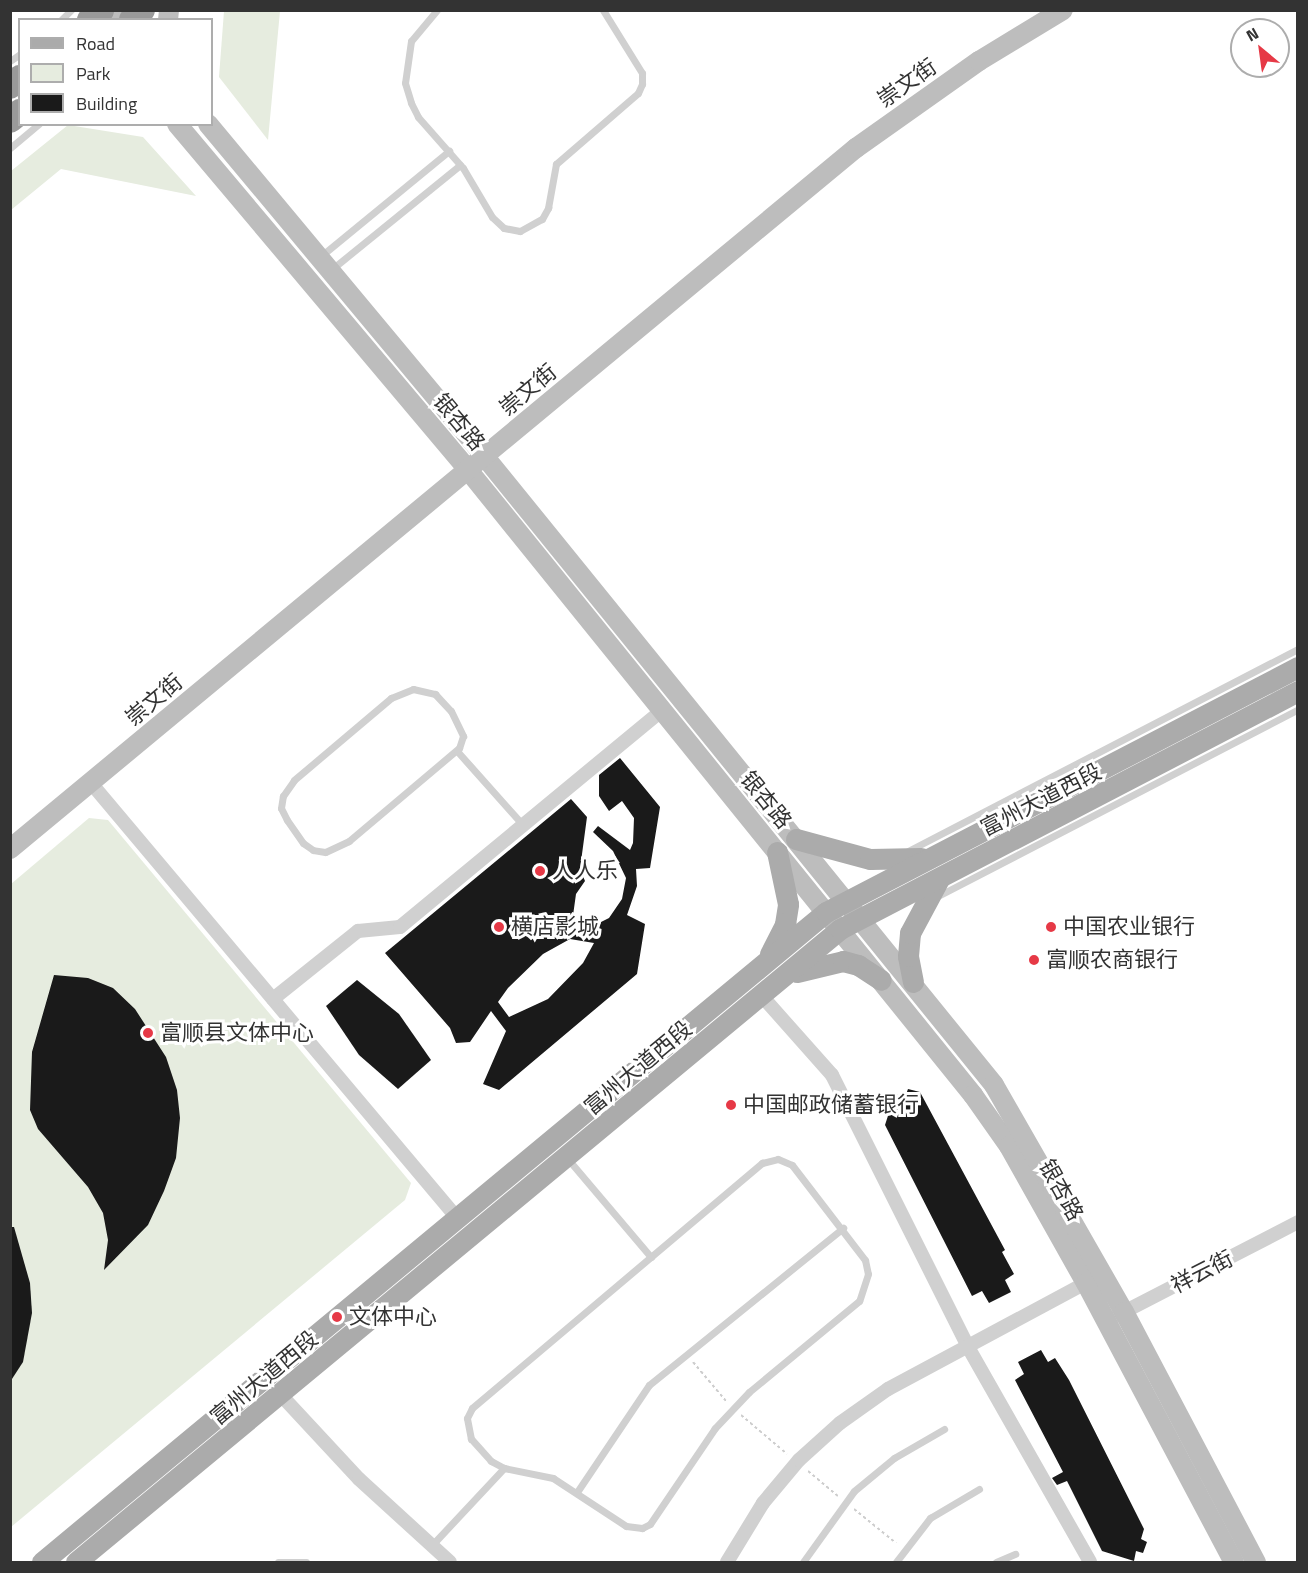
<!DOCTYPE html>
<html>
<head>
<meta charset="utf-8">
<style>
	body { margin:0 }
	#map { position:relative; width:1308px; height:1573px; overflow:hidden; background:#fff; font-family:"Titillium Web","Noto Sans SC",sans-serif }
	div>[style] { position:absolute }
	.green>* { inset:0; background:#e6ecdf }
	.building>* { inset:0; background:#1a1a1a }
	.path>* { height:2px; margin-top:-1px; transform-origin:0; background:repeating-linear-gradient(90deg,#cdcdcd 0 3px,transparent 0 6px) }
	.lane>* { height:7px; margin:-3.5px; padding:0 3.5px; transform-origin:3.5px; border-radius:3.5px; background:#d0d0d0 }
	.street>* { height:14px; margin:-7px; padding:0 7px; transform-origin:7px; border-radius:7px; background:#d0d0d0 }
	.secondary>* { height:20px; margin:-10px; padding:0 10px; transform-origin:10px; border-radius:10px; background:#bdbdbd }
	.primary>* { height:21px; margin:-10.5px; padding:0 10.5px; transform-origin:10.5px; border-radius:10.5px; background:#ababab }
	.highway>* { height:26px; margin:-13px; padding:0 13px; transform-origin:13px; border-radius:13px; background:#9a9a9a }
	.dots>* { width:16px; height:16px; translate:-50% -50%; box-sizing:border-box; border:3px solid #fff; border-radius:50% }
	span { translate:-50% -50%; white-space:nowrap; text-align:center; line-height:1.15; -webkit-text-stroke:6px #fff; paint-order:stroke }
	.street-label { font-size:22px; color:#333 }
	.poi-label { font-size:22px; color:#333 }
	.left { translate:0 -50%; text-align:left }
	.frame { position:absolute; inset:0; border:12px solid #333; pointer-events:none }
	.legend { position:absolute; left:18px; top:18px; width:195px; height:108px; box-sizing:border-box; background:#fff; border:2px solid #adadad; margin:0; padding:8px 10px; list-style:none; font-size:18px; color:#333 }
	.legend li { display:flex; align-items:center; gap:12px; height:30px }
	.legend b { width:30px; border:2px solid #adadad }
	.north { position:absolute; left:1230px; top:18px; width:60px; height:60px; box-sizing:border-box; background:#fff; border:2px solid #adadad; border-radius:50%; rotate:331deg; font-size:16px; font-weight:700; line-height:24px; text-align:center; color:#333 }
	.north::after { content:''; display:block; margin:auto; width:21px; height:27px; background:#e63946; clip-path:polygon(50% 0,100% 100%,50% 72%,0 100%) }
</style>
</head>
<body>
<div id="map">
	<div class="green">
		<div style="clip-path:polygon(224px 11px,280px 11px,268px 140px,219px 77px)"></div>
		<div style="clip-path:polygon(68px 125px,143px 137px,196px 196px,61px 169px,11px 210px,11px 171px)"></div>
		<div style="clip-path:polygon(89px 818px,108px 820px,411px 1183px,405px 1200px,11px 1527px,11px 884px)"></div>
	</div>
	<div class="building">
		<div style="clip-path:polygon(evenodd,620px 758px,660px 807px,650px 868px,636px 869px,637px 886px,627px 915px,645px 924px,637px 974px,499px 1090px,483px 1084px,506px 1031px,491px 1011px,470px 1042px,456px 1043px,450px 1028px,385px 953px,571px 799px,587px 817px,580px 869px,585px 881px,576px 894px,571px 930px,591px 927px,609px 918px,622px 899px,626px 878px,613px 851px,593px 832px,598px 826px,630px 850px,633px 843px,634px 818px,622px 801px,609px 811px,599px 796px,599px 775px,620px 758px,570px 939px,594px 943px,583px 963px,548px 999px,509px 1017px,498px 1002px,508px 988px,543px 954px,570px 939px)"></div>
		<div style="clip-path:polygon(54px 975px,88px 978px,113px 988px,135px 1009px,166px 1057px,177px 1090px,180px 1118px,176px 1158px,164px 1191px,148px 1225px,104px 1270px,108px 1240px,103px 1213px,88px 1187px,38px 1129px,30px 1110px,32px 1052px)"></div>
		<div style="clip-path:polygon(357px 980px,399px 1014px,431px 1060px,398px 1089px,359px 1055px,326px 1006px)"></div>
		<div style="clip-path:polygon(908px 1089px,920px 1092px,1005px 1250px,1002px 1252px,1014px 1274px,1005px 1280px,1011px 1292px,989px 1303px,982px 1291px,972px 1296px,885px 1125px,895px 1094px,905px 1097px)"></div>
		<div style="clip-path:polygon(11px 1227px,14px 1227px,30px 1283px,32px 1313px,23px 1362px,10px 1382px)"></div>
		<div style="clip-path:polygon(1041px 1350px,1048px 1362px,1055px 1358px,1069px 1380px,1144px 1529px,1141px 1539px,1147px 1542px,1143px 1553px,1136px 1551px,1134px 1561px,1102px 1551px,1067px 1481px,1057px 1485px,1052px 1478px,1063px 1472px,1015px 1380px,1024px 1374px,1018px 1362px)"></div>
	</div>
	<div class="path">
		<div style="left:693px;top:1362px;width:51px;rotate:49.8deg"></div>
		<div style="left:741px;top:1415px;width:60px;rotate:40.3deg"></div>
		<div style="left:808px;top:1471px;width:39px;rotate:40deg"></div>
		<div style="left:854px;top:1509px;width:54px;rotate:39deg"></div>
	</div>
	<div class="lane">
		<div style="left:437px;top:10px;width:40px;rotate:130deg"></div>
		<div style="left:411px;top:41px;width:42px;rotate:98.1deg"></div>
		<div style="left:405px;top:83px;width:21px;rotate:73deg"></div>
		<div style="left:411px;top:103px;width:16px;rotate:63deg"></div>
		<div style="left:418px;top:117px;width:68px;rotate:48.6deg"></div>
		<div style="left:463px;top:168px;width:57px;rotate:59.4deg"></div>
		<div style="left:492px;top:217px;width:16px;rotate:43deg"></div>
		<div style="left:504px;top:228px;width:16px;rotate:11deg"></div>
		<div style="left:520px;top:231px;width:25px;rotate:-29deg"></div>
		<div style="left:542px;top:219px;width:13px;rotate:-61deg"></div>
		<div style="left:548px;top:208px;width:45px;rotate:-79.7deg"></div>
		<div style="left:556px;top:164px;width:108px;rotate:-40.9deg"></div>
		<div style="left:638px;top:93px;width:10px;rotate:-66deg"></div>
		<div style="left:642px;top:84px;width:11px;rotate:-90deg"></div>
		<div style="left:642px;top:73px;width:74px;rotate:-121.8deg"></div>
		<div style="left:61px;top:20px;width:14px;rotate:-45deg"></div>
		<div style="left:10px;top:61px;width:12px;rotate:-35deg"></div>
		<div style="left:10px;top:148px;width:38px;rotate:-40deg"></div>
		<div style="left:321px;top:256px;width:166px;rotate:-39.4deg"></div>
		<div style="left:332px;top:269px;width:165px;rotate:-39.1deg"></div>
		<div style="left:413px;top:689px;width:23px;rotate:13deg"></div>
		<div style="left:435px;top:694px;width:23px;rotate:47deg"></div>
		<div style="left:451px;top:711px;width:28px;rotate:64deg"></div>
		<div style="left:463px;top:736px;width:13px;rotate:108deg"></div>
		<div style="left:459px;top:748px;width:144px;rotate:139.8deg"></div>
		<div style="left:349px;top:841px;width:26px;rotate:155deg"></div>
		<div style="left:325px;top:852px;width:12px;rotate:-171deg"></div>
		<div style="left:313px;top:850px;width:12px;rotate:-145deg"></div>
		<div style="left:303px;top:843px;width:28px;rotate:-125deg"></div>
		<div style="left:287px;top:820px;width:13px;rotate:-117deg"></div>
		<div style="left:281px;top:808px;width:12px;rotate:-81deg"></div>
		<div style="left:283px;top:796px;width:19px;rotate:-55deg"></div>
		<div style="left:294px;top:780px;width:127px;rotate:-40.2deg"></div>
		<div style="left:391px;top:698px;width:24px;rotate:-22deg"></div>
		<div style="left:457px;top:751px;width:99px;rotate:48.3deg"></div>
		<div style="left:906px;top:852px;width:441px;rotate:-27.4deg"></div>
		<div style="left:936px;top:897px;width:408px;rotate:-27.4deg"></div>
		<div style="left:567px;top:1158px;width:130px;rotate:49.7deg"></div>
		<div style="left:577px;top:1492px;width:129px;rotate:-56.1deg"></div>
		<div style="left:649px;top:1385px;width:250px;rotate:-39deg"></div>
		<div style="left:431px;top:1546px;width:107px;rotate:-46.9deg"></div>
		<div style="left:504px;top:1468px;width:15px;rotate:-152deg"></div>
		<div style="left:491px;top:1461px;width:30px;rotate:-132deg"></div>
		<div style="left:471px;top:1439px;width:21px;rotate:-101deg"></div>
		<div style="left:467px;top:1418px;width:11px;rotate:-63deg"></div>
		<div style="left:472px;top:1408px;width:380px;rotate:-40.2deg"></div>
		<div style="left:762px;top:1163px;width:16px;rotate:-14deg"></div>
		<div style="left:778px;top:1159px;width:15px;rotate:23deg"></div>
		<div style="left:792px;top:1165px;width:120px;rotate:52.5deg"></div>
		<div style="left:865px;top:1260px;width:14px;rotate:78deg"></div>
		<div style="left:868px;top:1274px;width:28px;rotate:108deg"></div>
		<div style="left:859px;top:1301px;width:143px;rotate:140.4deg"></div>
		<div style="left:749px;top:1392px;width:50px;rotate:133.4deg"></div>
		<div style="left:715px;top:1428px;width:116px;rotate:124.1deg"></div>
		<div style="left:650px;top:1524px;width:9px;rotate:153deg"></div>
		<div style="left:642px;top:1528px;width:16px;rotate:-173deg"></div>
		<div style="left:626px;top:1526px;width:87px;rotate:-146.7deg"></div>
		<div style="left:553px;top:1478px;width:50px;rotate:-168.5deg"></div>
		<div style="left:278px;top:1562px;width:28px"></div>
		<div style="left:803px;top:1562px;width:87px;rotate:-54.3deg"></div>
		<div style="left:854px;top:1491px;width:52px;rotate:-39.5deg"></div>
		<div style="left:894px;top:1458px;width:58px;rotate:-30.1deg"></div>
		<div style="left:896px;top:1562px;width:56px;rotate:-52.3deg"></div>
		<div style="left:930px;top:1518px;width:57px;rotate:-30.6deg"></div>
		<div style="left:996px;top:1562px;width:21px;rotate:-23deg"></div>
	</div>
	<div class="street">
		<div style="left:91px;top:783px;width:568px;rotate:49.92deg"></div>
		<div style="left:761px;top:995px;width:107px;rotate:48.4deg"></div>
		<div style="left:832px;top:1075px;width:304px;rotate:63.4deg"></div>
		<div style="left:968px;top:1347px;width:247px;rotate:60.4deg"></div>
		<div style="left:273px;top:999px;width:109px;rotate:-38.7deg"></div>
		<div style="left:358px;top:931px;width:42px;rotate:-5.4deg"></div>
		<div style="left:400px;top:927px;width:340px;rotate:-39.6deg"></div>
		<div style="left:1118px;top:1315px;width:203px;rotate:-27.3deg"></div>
		<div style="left:280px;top:1394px;width:116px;rotate:47.1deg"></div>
		<div style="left:359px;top:1479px;width:123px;rotate:42.4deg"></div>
		<div style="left:727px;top:1562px;width:69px;rotate:-58.6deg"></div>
		<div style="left:763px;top:1503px;width:56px;rotate:-50.1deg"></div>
		<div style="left:799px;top:1460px;width:55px;rotate:-42.1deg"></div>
		<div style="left:840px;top:1423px;width:59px;rotate:-35.3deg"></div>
		<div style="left:888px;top:1389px;width:225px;rotate:-28.2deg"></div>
	</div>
	<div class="secondary">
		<div style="left:113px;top:10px;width:12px;rotate:55deg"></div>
		<div style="left:168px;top:20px;width:10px;rotate:-84deg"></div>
		<div style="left:177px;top:124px;width:452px;rotate:49.9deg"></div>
		<div style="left:468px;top:470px;width:804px;rotate:51.06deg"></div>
		<div style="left:973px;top:1095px;width:62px;rotate:54.8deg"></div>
		<div style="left:1009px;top:1146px;width:157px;rotate:60.7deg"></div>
		<div style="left:1086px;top:1283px;width:316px;rotate:62.1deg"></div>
		<div style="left:208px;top:124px;width:433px;rotate:50.2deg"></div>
		<div style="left:485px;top:457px;width:808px;rotate:50.97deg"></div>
		<div style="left:994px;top:1085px;width:262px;rotate:60.2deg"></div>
		<div style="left:1124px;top:1312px;width:283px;rotate:62.2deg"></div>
		<div style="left:10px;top:849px;width:1099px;rotate:-39.65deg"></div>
		<div style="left:856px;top:148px;width:151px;rotate:-35.3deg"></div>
		<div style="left:979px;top:61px;width:98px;rotate:-31.3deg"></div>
	</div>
	<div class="primary">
		<div style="left:796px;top:839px;width:77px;rotate:15.1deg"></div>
		<div style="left:870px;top:859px;width:51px;rotate:-1.1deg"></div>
		<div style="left:770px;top:954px;width:34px;rotate:-63deg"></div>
		<div style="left:785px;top:924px;width:20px;rotate:-81deg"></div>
		<div style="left:788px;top:904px;width:53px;rotate:-101.9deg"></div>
		<div style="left:797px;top:972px;width:47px;rotate:-13.4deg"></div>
		<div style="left:843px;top:961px;width:16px;rotate:15deg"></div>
		<div style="left:858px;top:965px;width:27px;rotate:33deg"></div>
		<div style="left:913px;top:982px;width:26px;rotate:-101deg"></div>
		<div style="left:908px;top:956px;width:23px;rotate:-85deg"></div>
		<div style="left:910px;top:933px;width:61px;rotate:-61.8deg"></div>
		<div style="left:42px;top:1562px;width:1018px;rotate:-39.66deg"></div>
		<div style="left:826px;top:912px;width:532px;rotate:-27.43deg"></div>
		<div style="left:76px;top:1562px;width:992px;rotate:-39.64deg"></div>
		<div style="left:840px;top:929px;width:516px;rotate:-27.46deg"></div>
	</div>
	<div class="highway">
		<div style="left:90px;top:20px;width:15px;rotate:-42deg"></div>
		<div style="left:132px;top:20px;width:14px;rotate:-45deg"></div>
		<div style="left:10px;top:86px;width:13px;rotate:-39deg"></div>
		<div style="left:10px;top:120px;width:13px;rotate:-39deg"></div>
	</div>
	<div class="dots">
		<div style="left:540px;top:871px;background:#e63946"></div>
		<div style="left:499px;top:927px;background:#e63946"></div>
		<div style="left:1051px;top:927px;background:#e63946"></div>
		<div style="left:1034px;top:960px;background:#e63946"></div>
		<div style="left:148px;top:1033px;background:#e63946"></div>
		<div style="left:731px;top:1105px;background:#e63946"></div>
		<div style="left:337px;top:1317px;background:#e63946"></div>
	</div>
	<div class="street-label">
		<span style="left:907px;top:83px;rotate:-35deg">崇文街</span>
		<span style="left:528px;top:390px;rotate:-40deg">崇文街</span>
		<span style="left:459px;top:422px;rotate:50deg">银杏路</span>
		<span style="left:154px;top:700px;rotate:-40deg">崇文街</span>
		<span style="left:766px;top:800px;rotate:51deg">银杏路</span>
		<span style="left:1041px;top:800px;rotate:-27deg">富州大道西段</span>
		<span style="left:638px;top:1068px;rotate:-40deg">富州大道西段</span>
		<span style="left:1061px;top:1190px;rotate:61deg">银杏路</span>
		<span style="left:1202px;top:1272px;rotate:-27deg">祥云街</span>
		<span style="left:264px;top:1378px;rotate:-40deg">富州大道西段</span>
	</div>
	<div class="poi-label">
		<span class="left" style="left:552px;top:871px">人人乐</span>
		<span class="left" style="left:511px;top:927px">横店影城</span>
		<span class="left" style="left:1063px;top:927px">中国农业银行</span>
		<span class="left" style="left:1046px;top:960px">富顺农商银行</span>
		<span class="left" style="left:160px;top:1033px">富顺县文体中心</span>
		<span class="left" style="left:743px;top:1105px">中国邮政储蓄银行</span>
		<span class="left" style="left:349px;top:1317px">文体中心</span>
	</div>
	<div class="frame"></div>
	<ul class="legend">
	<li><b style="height:8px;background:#ababab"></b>Road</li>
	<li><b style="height:16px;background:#e6ecdf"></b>Park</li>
	<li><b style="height:16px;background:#1a1a1a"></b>Building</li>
	</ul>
	<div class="north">N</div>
</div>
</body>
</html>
